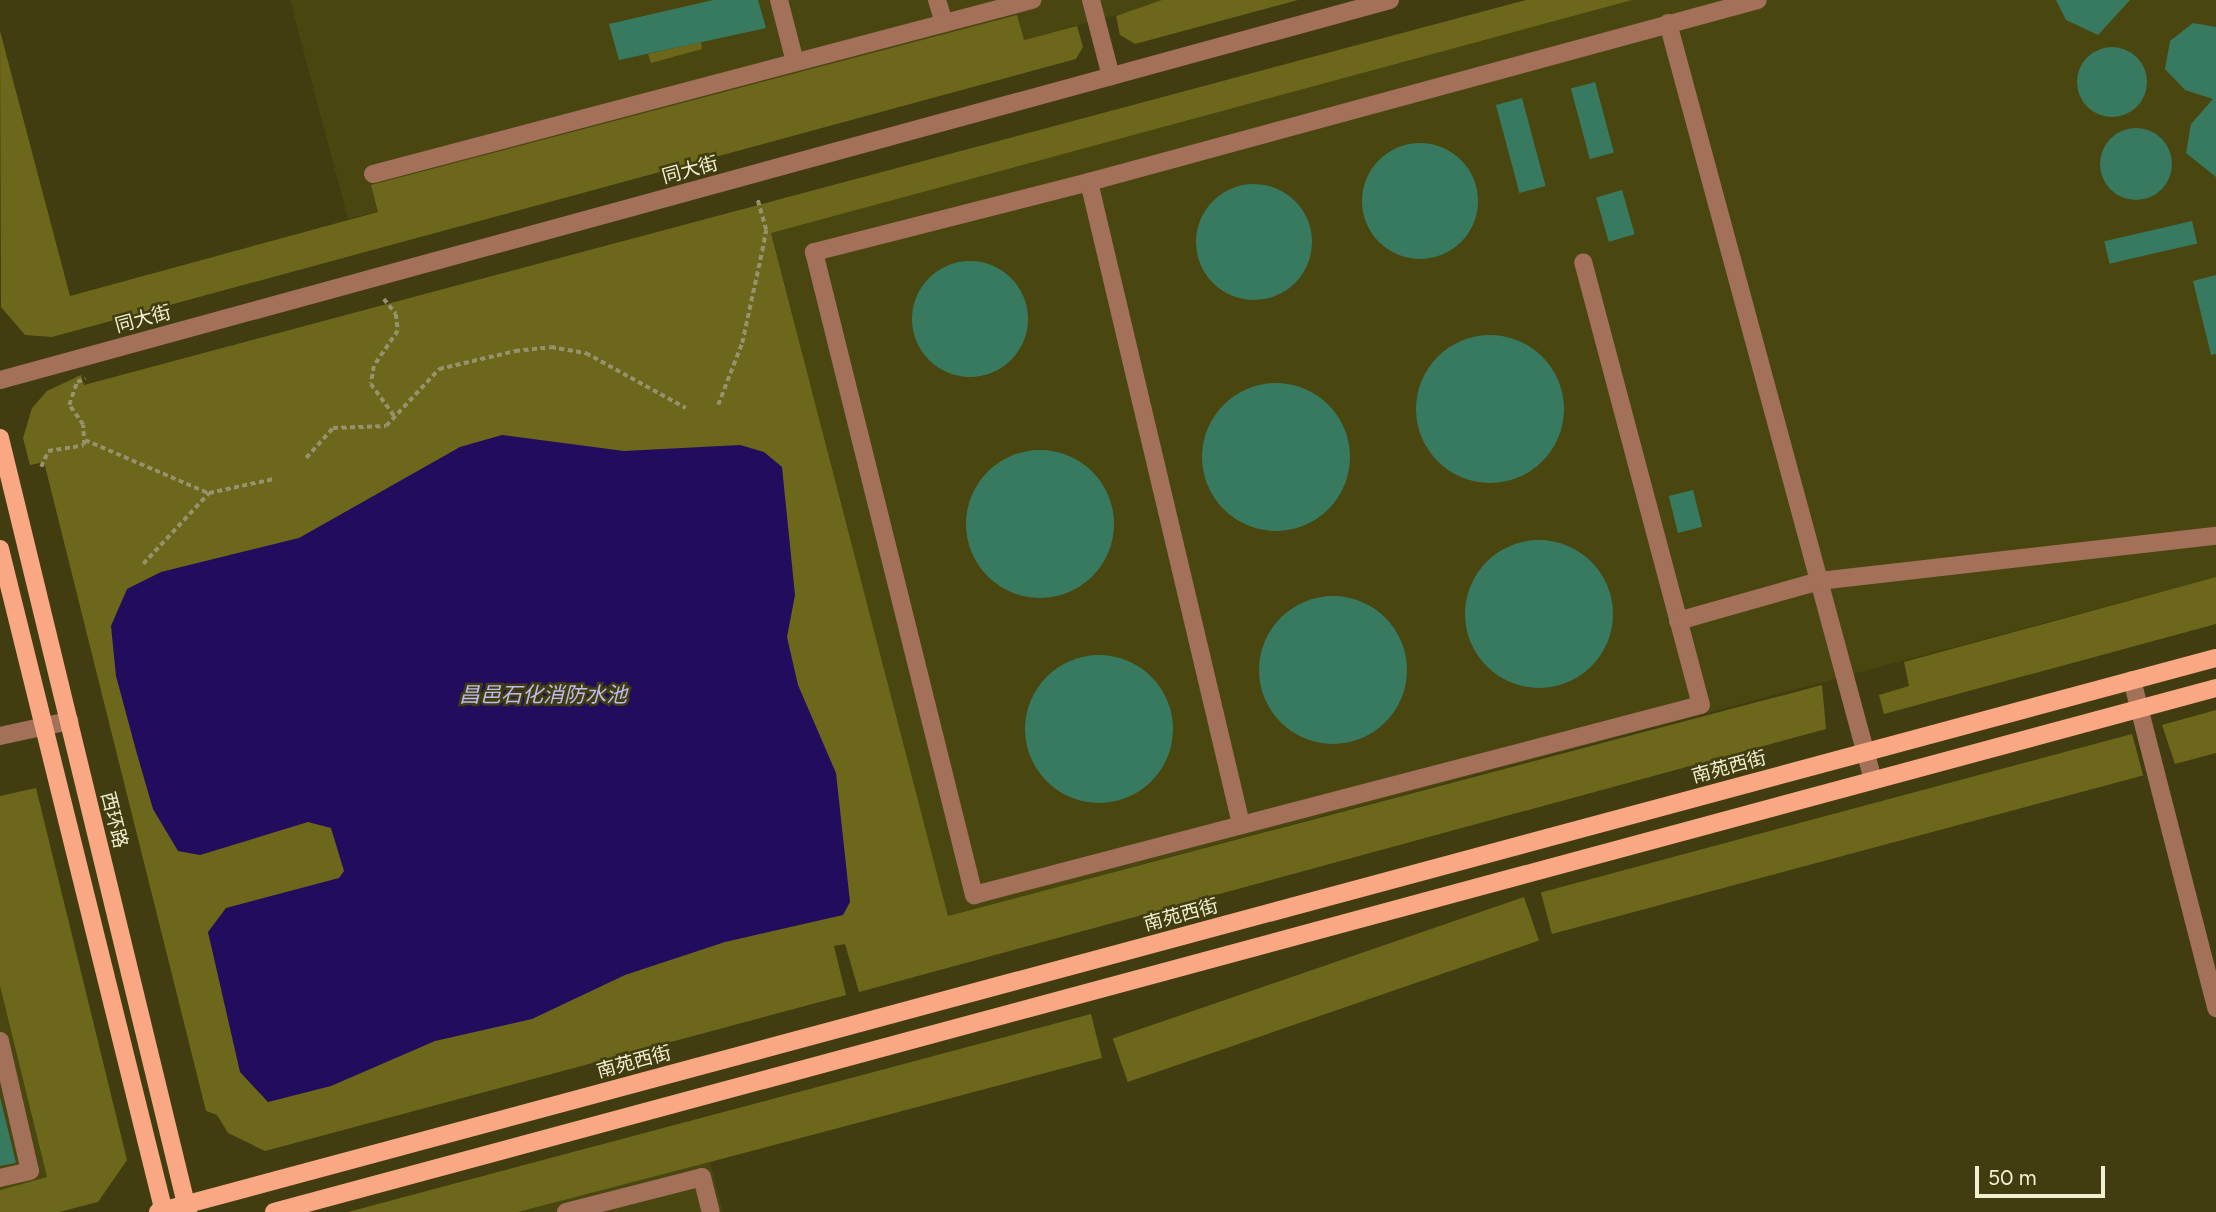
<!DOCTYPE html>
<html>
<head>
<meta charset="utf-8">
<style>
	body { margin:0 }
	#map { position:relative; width:2216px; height:1212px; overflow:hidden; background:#413d10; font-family:Figtree,"Noto Sans SC",sans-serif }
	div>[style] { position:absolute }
	.built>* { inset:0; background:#494610 }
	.green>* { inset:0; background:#6c671b; transform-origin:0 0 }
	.water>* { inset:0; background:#220c5d }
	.building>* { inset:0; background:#387a60; transform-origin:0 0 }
	.round { border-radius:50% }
	.path>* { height:3.5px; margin-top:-1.75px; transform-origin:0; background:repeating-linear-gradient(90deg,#95926d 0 5px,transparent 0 8.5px) }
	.minor>* { height:18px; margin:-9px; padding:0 9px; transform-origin:9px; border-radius:9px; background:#a37059 }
	.major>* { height:18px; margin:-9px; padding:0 9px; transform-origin:9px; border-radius:9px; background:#faa883 }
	span { translate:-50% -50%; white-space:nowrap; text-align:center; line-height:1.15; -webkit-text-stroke:5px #413d10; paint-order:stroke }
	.street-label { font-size:19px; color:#f2f0d2 }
	.water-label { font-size:21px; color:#bdbcf3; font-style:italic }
	.scale { position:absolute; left:1975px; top:1166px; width:130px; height:32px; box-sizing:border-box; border:4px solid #f2f0d2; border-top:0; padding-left:9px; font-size:21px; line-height:24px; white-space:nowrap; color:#f2f0d2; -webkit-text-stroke:5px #413d10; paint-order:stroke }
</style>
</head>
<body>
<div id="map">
	<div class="built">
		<div style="clip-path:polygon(290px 0,1173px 0,348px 219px)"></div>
		<div style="clip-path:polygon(1619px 0,2216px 0,2216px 577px,948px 916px,771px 232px)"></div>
		<div style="clip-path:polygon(0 986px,47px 1177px,0 1190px)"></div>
		<div style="clip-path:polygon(710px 1162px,723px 1212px,518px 1212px)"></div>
	</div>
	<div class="green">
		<div style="clip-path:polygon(1162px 0,1298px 0,1135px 44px,1120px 35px,1116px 16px)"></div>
		<div style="clip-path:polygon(1526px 0,1632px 0,771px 233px,948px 916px,1822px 685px,1826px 729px,859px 992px,845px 944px,834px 946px,846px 995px,265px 1151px,228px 1133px,217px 1115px,206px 1111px,44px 462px,30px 465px,23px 438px,32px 408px,47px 391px,81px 375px,84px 385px)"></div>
		<div style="clip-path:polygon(1017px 15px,1024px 40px,1077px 26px,1083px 47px,1076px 59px,52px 337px,25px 335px,1px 307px,0 31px,70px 296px,378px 212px,371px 185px)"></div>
		<div style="clip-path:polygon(701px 42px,702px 49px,651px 63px,648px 54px)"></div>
		<div style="clip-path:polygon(2216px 577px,2216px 624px,1884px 714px,1879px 695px,1909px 686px,1904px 662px)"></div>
		<div style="clip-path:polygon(2216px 710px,2216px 753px,2175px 764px,2162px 725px)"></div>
		<div style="left:2132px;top:734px;width:43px;height:612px;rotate:75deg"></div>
		<div style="clip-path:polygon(36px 788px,127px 1160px,98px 1202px,59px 1212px,0 1212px,0 1190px,47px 1177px,0 986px,0 796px)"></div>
		<div style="left:1524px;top:897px;width:46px;height:435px;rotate:71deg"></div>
		<div style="clip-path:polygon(1091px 1014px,1102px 1058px,710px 1162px,518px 1212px,348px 1212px)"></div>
	</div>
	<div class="water">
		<div style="clip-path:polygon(502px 435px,624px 451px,740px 445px,764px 452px,782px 467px,795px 595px,787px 637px,798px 685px,836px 773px,850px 902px,843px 915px,725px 942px,625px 975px,532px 1019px,435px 1041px,331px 1086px,268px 1102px,240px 1072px,208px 932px,226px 908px,339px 878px,344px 871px,331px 828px,308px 822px,200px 855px,178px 851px,153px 809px,137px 754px,116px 676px,111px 626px,127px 589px,161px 572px,299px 538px,460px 447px)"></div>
	</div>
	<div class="building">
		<div style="clip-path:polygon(713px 0,758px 0,766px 28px,619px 60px,609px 24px)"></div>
		<div style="clip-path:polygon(2056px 0,2130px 0,2098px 35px,2066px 20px)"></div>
		<div style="clip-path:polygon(2193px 23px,2216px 27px,2216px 177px,2186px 153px,2191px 124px,2213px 99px,2185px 90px,2165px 69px,2170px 41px)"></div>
		<div class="round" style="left:2077px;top:47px;width:70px;height:70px"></div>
		<div style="left:1595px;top:82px;width:73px;height:25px;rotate:75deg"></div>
		<div style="left:1522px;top:98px;width:91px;height:27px;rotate:75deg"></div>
		<div class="round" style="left:2100px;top:128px;width:72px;height:72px"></div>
		<div class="round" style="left:1362px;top:143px;width:116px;height:116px"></div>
		<div class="round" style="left:1196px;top:184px;width:116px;height:116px"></div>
		<div style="left:1622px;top:190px;width:46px;height:27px;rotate:74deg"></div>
		<div style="left:2192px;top:221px;width:23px;height:90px;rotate:77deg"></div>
		<div class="round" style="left:912px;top:261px;width:116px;height:116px"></div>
		<div style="clip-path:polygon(2216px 275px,2216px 354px,2211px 355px,2193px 281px)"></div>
		<div class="round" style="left:1416px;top:335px;width:148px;height:148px"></div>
		<div class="round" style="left:1202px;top:383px;width:148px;height:148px"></div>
		<div class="round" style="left:966px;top:450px;width:148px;height:148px"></div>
		<div style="left:1693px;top:490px;width:38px;height:25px;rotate:76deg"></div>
		<div class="round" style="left:1465px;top:540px;width:148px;height:148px"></div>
		<div class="round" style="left:1259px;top:596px;width:148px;height:148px"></div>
		<div class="round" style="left:1025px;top:655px;width:148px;height:148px"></div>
		<div style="clip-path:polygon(0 1097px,16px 1163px,0 1166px)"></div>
	</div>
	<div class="path">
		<div style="left:384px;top:299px;width:19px;rotate:51deg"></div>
		<div style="left:396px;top:314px;width:17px;rotate:83deg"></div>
		<div style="left:398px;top:331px;width:42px;rotate:124.4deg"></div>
		<div style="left:374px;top:366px;width:18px;rotate:99deg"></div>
		<div style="left:371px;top:384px;width:39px;rotate:54deg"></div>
		<div style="left:718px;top:405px;width:66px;rotate:-68.8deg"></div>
		<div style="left:742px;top:343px;width:94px;rotate:-77.7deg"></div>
		<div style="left:762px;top:251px;width:21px;rotate:-79deg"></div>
		<div style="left:766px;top:230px;width:32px;rotate:-106deg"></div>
		<div style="left:85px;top:440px;width:134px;rotate:23.3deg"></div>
		<div style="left:306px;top:458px;width:40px;rotate:-48deg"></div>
		<div style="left:333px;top:428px;width:53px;rotate:-2.2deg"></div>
		<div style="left:386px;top:426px;width:78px;rotate:-47.1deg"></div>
		<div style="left:439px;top:369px;width:78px;rotate:-13.3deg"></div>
		<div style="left:515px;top:351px;width:36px;rotate:-6deg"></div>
		<div style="left:551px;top:347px;width:36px;rotate:10deg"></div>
		<div style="left:586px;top:353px;width:114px;rotate:28.8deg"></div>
		<div style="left:41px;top:467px;width:17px;rotate:-66deg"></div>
		<div style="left:48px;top:451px;width:36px;rotate:-9deg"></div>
		<div style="left:84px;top:445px;width:20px;rotate:-93deg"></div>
		<div style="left:83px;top:425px;width:24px;rotate:-125deg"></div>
		<div style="left:69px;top:405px;width:24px;rotate:-71deg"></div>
		<div style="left:77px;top:382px;width:9px;rotate:-21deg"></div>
		<div style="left:143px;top:564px;width:97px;rotate:-47.1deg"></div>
		<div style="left:209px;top:493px;width:66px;rotate:-12.3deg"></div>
	</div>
	<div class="minor">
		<div style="left:779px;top:0;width:64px;rotate:75.5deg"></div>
		<div style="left:937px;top:0;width:24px;rotate:73deg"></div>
		<div style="left:1091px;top:0;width:79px;rotate:75.3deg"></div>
		<div style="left:1668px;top:23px;width:784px;rotate:74.85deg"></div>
		<div style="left:373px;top:174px;width:682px;rotate:-14.79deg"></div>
		<div style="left:1089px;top:182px;width:284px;rotate:165.7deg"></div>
		<div style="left:814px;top:252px;width:663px;rotate:76.03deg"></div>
		<div style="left:974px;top:895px;width:751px;rotate:-14.65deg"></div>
		<div style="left:1701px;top:705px;width:458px;rotate:-104.9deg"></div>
		<div style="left:0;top:380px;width:1441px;rotate:-15.29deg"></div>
		<div style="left:1678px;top:621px;width:147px;rotate:-15.8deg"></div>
		<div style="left:1819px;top:581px;width:400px;rotate:-6.5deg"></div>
		<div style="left:2132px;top:680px;width:339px;rotate:75.6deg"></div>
		<div style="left:0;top:736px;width:71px;rotate:-12.3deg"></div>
		<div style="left:1241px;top:824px;width:660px;rotate:-103.32deg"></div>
		<div style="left:1089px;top:182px;width:693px;rotate:-15.22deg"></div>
		<div style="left:0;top:1041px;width:133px;rotate:77deg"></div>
		<div style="left:30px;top:1171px;width:31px;rotate:167deg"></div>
		<div style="left:566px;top:1212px;width:140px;rotate:-14.4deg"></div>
		<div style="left:702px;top:1177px;width:36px;rotate:76deg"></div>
	</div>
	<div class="major">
		<div style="left:0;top:438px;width:797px;rotate:76.35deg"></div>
		<div style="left:0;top:549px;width:683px;rotate:76.11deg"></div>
		<div style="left:158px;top:1212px;width:2131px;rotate:-15.07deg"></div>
		<div style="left:274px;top:1212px;width:2011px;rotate:-15.1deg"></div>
	</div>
	<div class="street-label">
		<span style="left:690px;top:170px;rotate:-15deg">同大街</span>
		<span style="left:143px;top:319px;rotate:-15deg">同大街</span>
		<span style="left:1729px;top:767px;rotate:-15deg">南苑西街</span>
		<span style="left:114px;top:820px;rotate:76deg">西环路</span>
		<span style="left:1181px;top:915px;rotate:-15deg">南苑西街</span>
		<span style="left:634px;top:1062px;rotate:-15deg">南苑西街</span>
	</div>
	<div class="water-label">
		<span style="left:543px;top:695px">昌邑石化消防水池</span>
	</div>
	<div class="scale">50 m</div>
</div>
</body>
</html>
